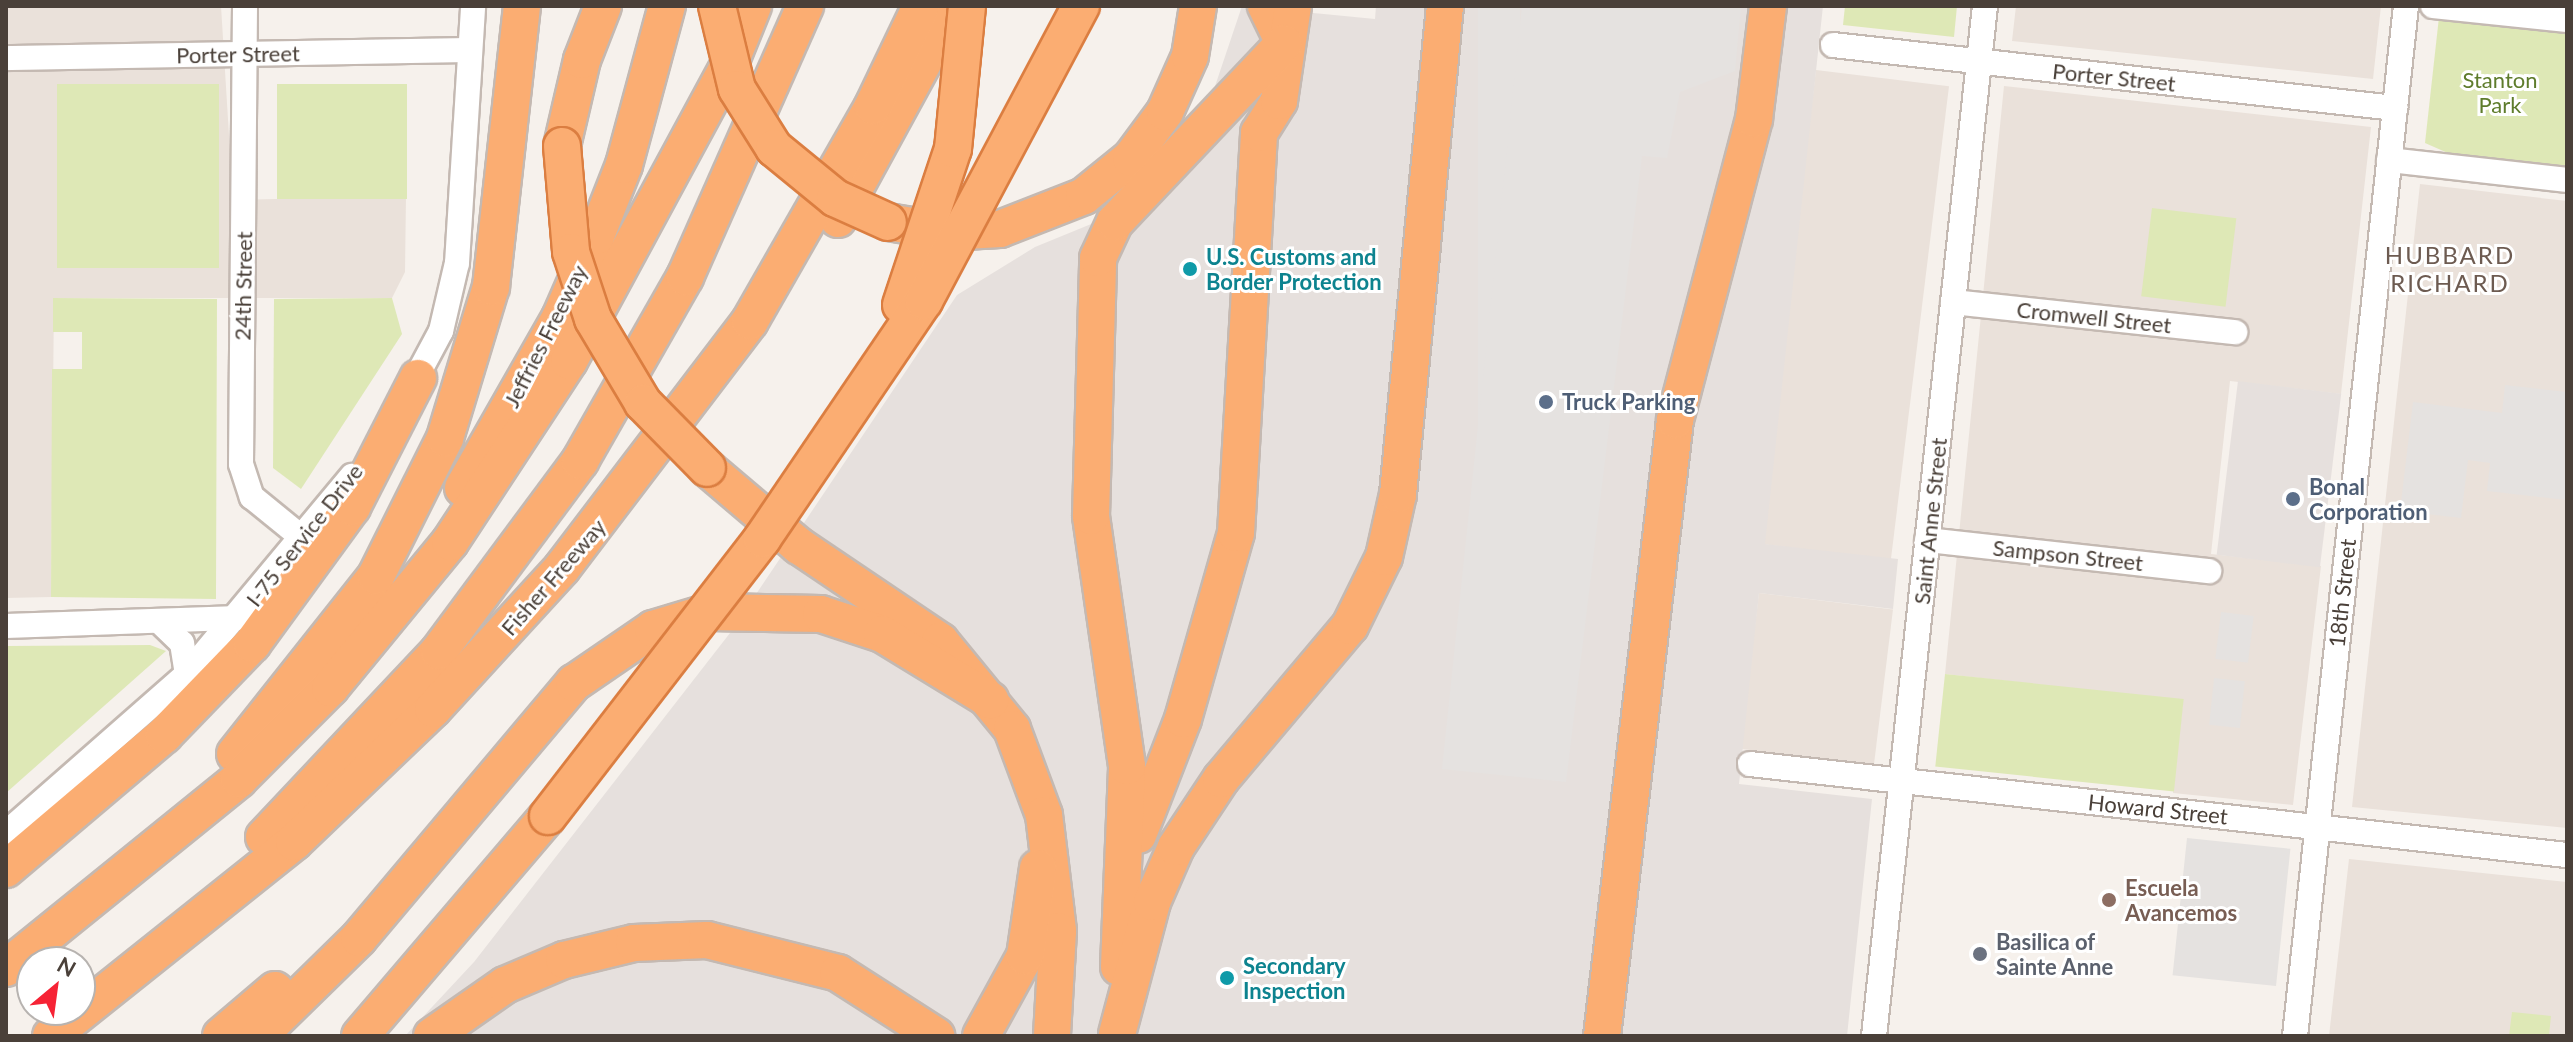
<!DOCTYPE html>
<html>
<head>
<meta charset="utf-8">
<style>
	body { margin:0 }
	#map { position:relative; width:2573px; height:1042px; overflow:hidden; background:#f6f1ec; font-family:Lato,sans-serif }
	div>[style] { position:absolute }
	.residential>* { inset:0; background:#eae1da; transform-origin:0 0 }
	.industrial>* { inset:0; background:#e6e0dd; transform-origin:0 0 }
	.green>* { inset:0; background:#dee8b6; transform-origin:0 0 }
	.parking>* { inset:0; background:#e5e2e0; transform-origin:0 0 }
	.roads { filter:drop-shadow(2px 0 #c4b9b2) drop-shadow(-2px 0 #c4b9b2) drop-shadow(0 2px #c4b9b2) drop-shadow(0 -2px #c4b9b2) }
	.minor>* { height:24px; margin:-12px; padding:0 12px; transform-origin:12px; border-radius:12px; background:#fff }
	.highway>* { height:36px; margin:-18px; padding:0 18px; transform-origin:18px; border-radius:18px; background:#fbad72 }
	.bridges { filter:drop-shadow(2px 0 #db7e41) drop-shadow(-2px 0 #db7e41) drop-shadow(0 2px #db7e41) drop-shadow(0 -2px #db7e41) }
	.highway-bridge>* { height:36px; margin:-18px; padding:0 18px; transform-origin:18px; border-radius:18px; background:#fbad72 }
	.dots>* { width:22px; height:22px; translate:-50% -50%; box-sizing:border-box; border:4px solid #fff; border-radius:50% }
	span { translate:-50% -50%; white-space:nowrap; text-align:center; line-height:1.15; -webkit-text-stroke:6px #fff; paint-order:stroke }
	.street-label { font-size:22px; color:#4a4039 }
	.park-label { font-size:22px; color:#5e7c2c }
	.culture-label { font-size:22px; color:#0d838f; font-weight:700 }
	.left { translate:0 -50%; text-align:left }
	.service-label { font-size:22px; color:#4e5e75; font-weight:700 }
	.education-label { font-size:22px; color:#785e54; font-weight:700 }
	.worship-label { font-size:22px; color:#5b616d; font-weight:700 }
	.neighbourhood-label { font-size:24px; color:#6d5b51; letter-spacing:2px }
	.frame { position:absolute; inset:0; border:8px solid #4a4039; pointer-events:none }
	.north { position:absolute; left:16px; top:946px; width:80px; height:80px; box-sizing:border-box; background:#fff; border:2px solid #b7b3b0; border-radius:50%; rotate:29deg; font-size:22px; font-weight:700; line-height:32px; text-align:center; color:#4a4039 }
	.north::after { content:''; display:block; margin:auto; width:28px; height:36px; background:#f62335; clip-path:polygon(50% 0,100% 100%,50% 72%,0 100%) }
</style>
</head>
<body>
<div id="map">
	<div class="residential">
		<div style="clip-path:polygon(6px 6px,221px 6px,233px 200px,406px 196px,405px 272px,392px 298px,54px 298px,51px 597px,6px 598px)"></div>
		<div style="clip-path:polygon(2016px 6px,2381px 6px,2373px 79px,2012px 41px)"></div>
		<div style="left:1816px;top:70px;width:134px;height:477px;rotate:7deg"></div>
		<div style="clip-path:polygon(2004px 86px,2371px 127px,2341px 394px,2230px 381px,2211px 554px,2321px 566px,2293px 805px,2173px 793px,2183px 701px,1945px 674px)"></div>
		<div style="clip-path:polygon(2420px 184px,2567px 201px,2567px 828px,2352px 807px)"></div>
		<div style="left:1759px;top:593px;width:135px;height:157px;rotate:7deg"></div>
		<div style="clip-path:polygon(2349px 859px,2567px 882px,2567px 1036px,2329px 1036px)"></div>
	</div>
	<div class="industrial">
		<div style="clip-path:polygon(1242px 6px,1375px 19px,1376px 6px,1823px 6px,1765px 544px,1898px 559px,1893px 609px,1759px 593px,1739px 784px,1872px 799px,1847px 1036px,405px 1036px,474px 962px,730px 633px,957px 295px,1035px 247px,1101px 220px,1210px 101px)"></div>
		<div style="left:2238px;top:381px;width:104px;height:175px;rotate:7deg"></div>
	</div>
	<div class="green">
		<div style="clip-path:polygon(1845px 6px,1957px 6px,1954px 37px,1843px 25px)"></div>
		<div style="clip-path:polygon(2439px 17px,2567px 31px,2567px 169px,2457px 157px,2425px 143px)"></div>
		<div style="left:57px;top:84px;width:162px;height:184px"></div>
		<div style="left:277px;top:84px;width:130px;height:115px"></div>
		<div style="left:2152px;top:208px;width:85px;height:89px;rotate:7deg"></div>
		<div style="clip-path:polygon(53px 298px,217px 299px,216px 599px,51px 597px,52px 369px,82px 369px,82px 332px,53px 332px)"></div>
		<div style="clip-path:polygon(392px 298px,402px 334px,301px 489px,273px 468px,274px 299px)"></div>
		<div style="clip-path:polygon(150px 645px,166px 651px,6px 793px,6px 646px)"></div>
		<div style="left:1945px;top:674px;width:240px;height:93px;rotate:6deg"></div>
		<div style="clip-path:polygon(2512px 1012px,2551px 1016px,2549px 1035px,2556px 1036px,2509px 1036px)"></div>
	</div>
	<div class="parking">
		<div style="left:1478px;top:6px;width:42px;height:554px"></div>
		<div style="clip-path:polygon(1522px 6px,1741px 6px,1735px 71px,1680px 92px,1667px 158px,1642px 156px,1566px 782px,1442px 769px)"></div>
		<div style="clip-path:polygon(2505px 385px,2567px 392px,2567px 500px,2487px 491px,2490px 463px,2468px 460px,2461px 518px,2400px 511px,2413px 402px,2502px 413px)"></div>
		<div style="left:2221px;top:612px;width:33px;height:47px;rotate:7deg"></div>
		<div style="left:2214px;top:678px;width:31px;height:47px;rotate:6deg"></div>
		<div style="left:2187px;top:838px;width:104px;height:138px;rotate:6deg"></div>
	</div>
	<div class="roads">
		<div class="minor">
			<div style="left:245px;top:6px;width:458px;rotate:90.5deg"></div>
			<div style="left:241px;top:464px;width:35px;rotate:72deg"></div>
			<div style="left:252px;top:497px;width:68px;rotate:39.1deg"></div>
			<div style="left:2433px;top:6px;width:135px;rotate:6deg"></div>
			<div style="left:1833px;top:45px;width:566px;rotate:6.4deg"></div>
			<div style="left:6px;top:58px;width:464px;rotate:-1deg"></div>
			<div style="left:2389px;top:160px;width:179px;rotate:6.4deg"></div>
			<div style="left:1953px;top:302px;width:284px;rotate:6.1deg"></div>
			<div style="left:410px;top:389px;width:66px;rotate:-61.9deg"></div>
			<div style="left:441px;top:331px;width:70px;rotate:-76.8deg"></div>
			<div style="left:457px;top:263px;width:257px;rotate:-86.4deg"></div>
			<div style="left:1927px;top:540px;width:284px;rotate:6.3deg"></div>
			<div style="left:160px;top:622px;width:30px;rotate:44deg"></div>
			<div style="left:182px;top:643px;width:31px;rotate:81deg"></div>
			<div style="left:6px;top:626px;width:233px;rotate:-2deg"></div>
			<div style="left:1750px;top:764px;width:822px;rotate:6.36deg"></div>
			<div style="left:6px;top:833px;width:241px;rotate:-41.3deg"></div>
			<div style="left:187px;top:674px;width:258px;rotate:-50.2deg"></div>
			<div style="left:1874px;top:1036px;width:1036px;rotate:-83.85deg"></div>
			<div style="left:2295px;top:1036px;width:1036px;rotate:-83.85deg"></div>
		</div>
		<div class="highway">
			<div style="left:1266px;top:6px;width:41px;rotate:64.1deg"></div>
			<div style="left:562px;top:146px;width:88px;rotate:-76.9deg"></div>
			<div style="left:582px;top:60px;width:58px;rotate:-68.7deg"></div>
			<div style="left:838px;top:219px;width:243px;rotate:-61.4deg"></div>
			<div style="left:888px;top:222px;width:60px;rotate:9.6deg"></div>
			<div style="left:947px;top:232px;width:53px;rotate:-3.2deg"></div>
			<div style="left:1000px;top:229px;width:90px;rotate:-21.4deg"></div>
			<div style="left:1084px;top:196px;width:60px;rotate:-39deg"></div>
			<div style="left:1131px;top:158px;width:57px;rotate:-53.5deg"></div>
			<div style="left:1165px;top:112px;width:61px;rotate:-65.9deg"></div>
			<div style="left:1190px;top:56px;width:51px;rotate:-80.9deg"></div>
			<div style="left:707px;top:468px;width:121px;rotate:40.3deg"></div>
			<div style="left:799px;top:546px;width:170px;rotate:34deg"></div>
			<div style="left:940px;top:641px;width:114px;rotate:50.7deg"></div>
			<div style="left:1012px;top:729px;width:92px;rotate:69.6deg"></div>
			<div style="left:1044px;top:815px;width:117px;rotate:83.1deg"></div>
			<div style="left:1058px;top:931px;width:105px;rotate:93.3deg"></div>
			<div style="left:463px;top:488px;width:196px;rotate:-60.3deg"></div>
			<div style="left:560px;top:318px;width:90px;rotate:-66.3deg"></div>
			<div style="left:596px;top:236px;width:76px;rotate:-68.5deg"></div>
			<div style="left:624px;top:165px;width:165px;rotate:-74.9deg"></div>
			<div style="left:235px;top:754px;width:227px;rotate:-51.6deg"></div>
			<div style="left:376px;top:576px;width:154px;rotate:-63.4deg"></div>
			<div style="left:445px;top:438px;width:158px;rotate:-73.1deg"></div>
			<div style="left:491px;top:287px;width:283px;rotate:-83.7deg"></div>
			<div style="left:1138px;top:835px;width:124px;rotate:-68.8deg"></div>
			<div style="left:1183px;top:719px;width:193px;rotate:-74.1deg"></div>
			<div style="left:1236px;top:533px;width:401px;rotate:-86.7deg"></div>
			<div style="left:1259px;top:133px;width:38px;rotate:-58deg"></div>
			<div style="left:1279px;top:101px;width:96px;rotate:-81.6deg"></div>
			<div style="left:264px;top:837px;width:255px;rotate:-46.7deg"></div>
			<div style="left:439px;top:651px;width:237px;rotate:-53.4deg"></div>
			<div style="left:580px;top:461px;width:212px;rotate:-60.3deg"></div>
			<div style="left:685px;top:277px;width:296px;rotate:-66.1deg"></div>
			<div style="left:6px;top:869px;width:207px;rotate:-40.3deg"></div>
			<div style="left:164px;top:735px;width:127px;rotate:-46deg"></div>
			<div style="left:252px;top:644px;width:170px;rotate:-53.9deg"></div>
			<div style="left:352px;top:507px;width:145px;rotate:-62.9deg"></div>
			<div style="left:1119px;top:967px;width:201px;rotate:-87.7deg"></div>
			<div style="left:1127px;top:766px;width:253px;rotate:-98.2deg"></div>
			<div style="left:1091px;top:516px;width:258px;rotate:-88.4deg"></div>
			<div style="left:1098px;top:258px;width:40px;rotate:-65deg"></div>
			<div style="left:1115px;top:222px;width:246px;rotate:-46.6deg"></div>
			<div style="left:6px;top:968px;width:300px;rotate:-39deg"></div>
			<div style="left:239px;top:779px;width:129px;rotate:-45deg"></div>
			<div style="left:330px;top:688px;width:189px;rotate:-50.6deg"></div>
			<div style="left:450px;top:542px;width:217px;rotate:-56.7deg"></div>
			<div style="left:569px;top:361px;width:339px;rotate:-61.6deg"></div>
			<div style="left:730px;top:63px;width:61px;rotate:-68deg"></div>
			<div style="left:1117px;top:1034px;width:137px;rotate:-75.1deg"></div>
			<div style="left:1152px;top:902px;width:60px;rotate:-66.4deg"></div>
			<div style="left:1176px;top:847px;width:82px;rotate:-56.5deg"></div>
			<div style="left:1221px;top:779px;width:200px;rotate:-49.9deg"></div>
			<div style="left:1350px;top:626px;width:77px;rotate:-63.8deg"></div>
			<div style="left:1384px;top:557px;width:65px;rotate:-77.5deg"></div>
			<div style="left:1398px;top:494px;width:490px;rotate:-84.5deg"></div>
			<div style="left:51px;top:1036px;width:311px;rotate:-38.6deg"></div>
			<div style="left:294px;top:842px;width:192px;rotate:-43.7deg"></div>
			<div style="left:433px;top:709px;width:191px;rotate:-47.5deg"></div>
			<div style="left:562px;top:568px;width:310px;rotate:-52.7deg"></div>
			<div style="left:750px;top:321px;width:248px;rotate:-60.2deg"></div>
			<div style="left:873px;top:106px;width:111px;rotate:-64.4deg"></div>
			<div style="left:221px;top:1036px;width:71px;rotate:-40.4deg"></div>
			<div style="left:259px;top:1036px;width:140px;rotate:-44.4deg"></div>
			<div style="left:359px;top:938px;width:334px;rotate:-49.9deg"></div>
			<div style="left:574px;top:683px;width:96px;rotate:-34.4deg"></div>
			<div style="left:653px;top:629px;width:59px;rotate:-16.9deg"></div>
			<div style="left:709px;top:612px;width:112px;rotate:1deg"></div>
			<div style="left:821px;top:614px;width:64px;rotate:18.2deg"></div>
			<div style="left:882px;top:634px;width:127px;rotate:31.4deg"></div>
			<div style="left:360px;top:1036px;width:289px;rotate:-49.5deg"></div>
			<div style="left:432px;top:1036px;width:89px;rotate:-34.9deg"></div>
			<div style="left:505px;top:985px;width:64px;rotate:-23deg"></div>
			<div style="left:564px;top:960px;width:72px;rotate:-13.7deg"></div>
			<div style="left:634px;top:943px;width:73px;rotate:-2.4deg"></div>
			<div style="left:707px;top:940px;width:135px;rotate:14.1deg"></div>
			<div style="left:838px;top:973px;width:117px;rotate:32.7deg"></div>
			<div style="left:981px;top:1036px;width:91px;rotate:-61.2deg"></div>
			<div style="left:1025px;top:956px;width:89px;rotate:-81.6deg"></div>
			<div style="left:1602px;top:1036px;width:620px;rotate:-83.24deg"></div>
			<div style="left:1675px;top:420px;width:311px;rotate:-75.3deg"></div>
			<div style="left:1754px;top:119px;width:114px;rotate:-82.9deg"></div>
		</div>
	</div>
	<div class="bridges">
		<div class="highway-bridge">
			<div style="left:717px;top:6px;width:85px;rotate:76.5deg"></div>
			<div style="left:737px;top:89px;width:70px;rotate:57.9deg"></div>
			<div style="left:774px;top:148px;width:79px;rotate:39.3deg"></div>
			<div style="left:835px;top:198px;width:58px;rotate:24.4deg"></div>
			<div style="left:562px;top:146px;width:106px;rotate:85.1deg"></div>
			<div style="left:571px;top:252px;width:71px;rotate:71.8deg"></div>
			<div style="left:593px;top:319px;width:98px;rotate:59.2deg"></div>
			<div style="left:643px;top:403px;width:91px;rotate:45.4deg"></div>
			<div style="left:901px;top:305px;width:164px;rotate:-71.6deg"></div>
			<div style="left:953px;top:149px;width:144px;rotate:-84.4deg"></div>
			<div style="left:548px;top:816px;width:350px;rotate:-52.3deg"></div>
			<div style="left:762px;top:539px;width:288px;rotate:-55.8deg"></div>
			<div style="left:924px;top:301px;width:334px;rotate:-62deg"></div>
		</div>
	</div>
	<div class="dots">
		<div style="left:1190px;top:269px;background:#0f9aa8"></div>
		<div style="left:1546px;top:402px;background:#5c6f8a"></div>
		<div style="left:2293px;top:499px;background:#5c6f8a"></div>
		<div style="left:2109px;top:900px;background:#8d6e63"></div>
		<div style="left:1980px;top:954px;background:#6b7280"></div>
		<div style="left:1227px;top:978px;background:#0f9aa8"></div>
	</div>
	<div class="street-label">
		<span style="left:238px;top:54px;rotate:-1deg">Porter Street</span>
		<span style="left:2114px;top:77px;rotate:6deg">Porter Street</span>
		<span style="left:243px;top:286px;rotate:-89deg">24th Street</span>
		<span style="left:2094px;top:317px;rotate:6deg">Cromwell Street</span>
		<span style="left:545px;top:336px;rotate:-63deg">Jeffries Freeway</span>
		<span style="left:1930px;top:521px;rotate:-84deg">Saint Anne Street</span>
		<span style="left:304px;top:535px;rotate:-52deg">I-75 Service Drive</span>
		<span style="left:2068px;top:555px;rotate:6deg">Sampson Street</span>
		<span style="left:553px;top:577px;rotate:-49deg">Fisher Freeway</span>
		<span style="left:2342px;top:593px;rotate:-84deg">18th Street</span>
		<span style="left:2158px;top:809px;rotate:6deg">Howard Street</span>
	</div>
	<div class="park-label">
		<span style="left:2500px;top:92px">Stanton<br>Park</span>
	</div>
	<div class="culture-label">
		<span class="left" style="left:1206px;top:269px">U.S. Customs and<br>Border Protection</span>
		<span class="left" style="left:1243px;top:978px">Secondary<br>Inspection</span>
	</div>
	<div class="service-label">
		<span class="left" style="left:1562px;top:402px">Truck Parking</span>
		<span class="left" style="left:2309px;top:499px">Bonal<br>Corporation</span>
	</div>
	<div class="education-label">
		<span class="left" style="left:2125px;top:900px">Escuela<br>Avancemos</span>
	</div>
	<div class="worship-label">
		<span class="left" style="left:1996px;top:954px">Basilica of<br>Sainte Anne</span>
	</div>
	<div class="neighbourhood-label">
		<span style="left:2450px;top:269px">HUBBARD<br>RICHARD</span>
	</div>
	<div class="frame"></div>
	<div class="north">N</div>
</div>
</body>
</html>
